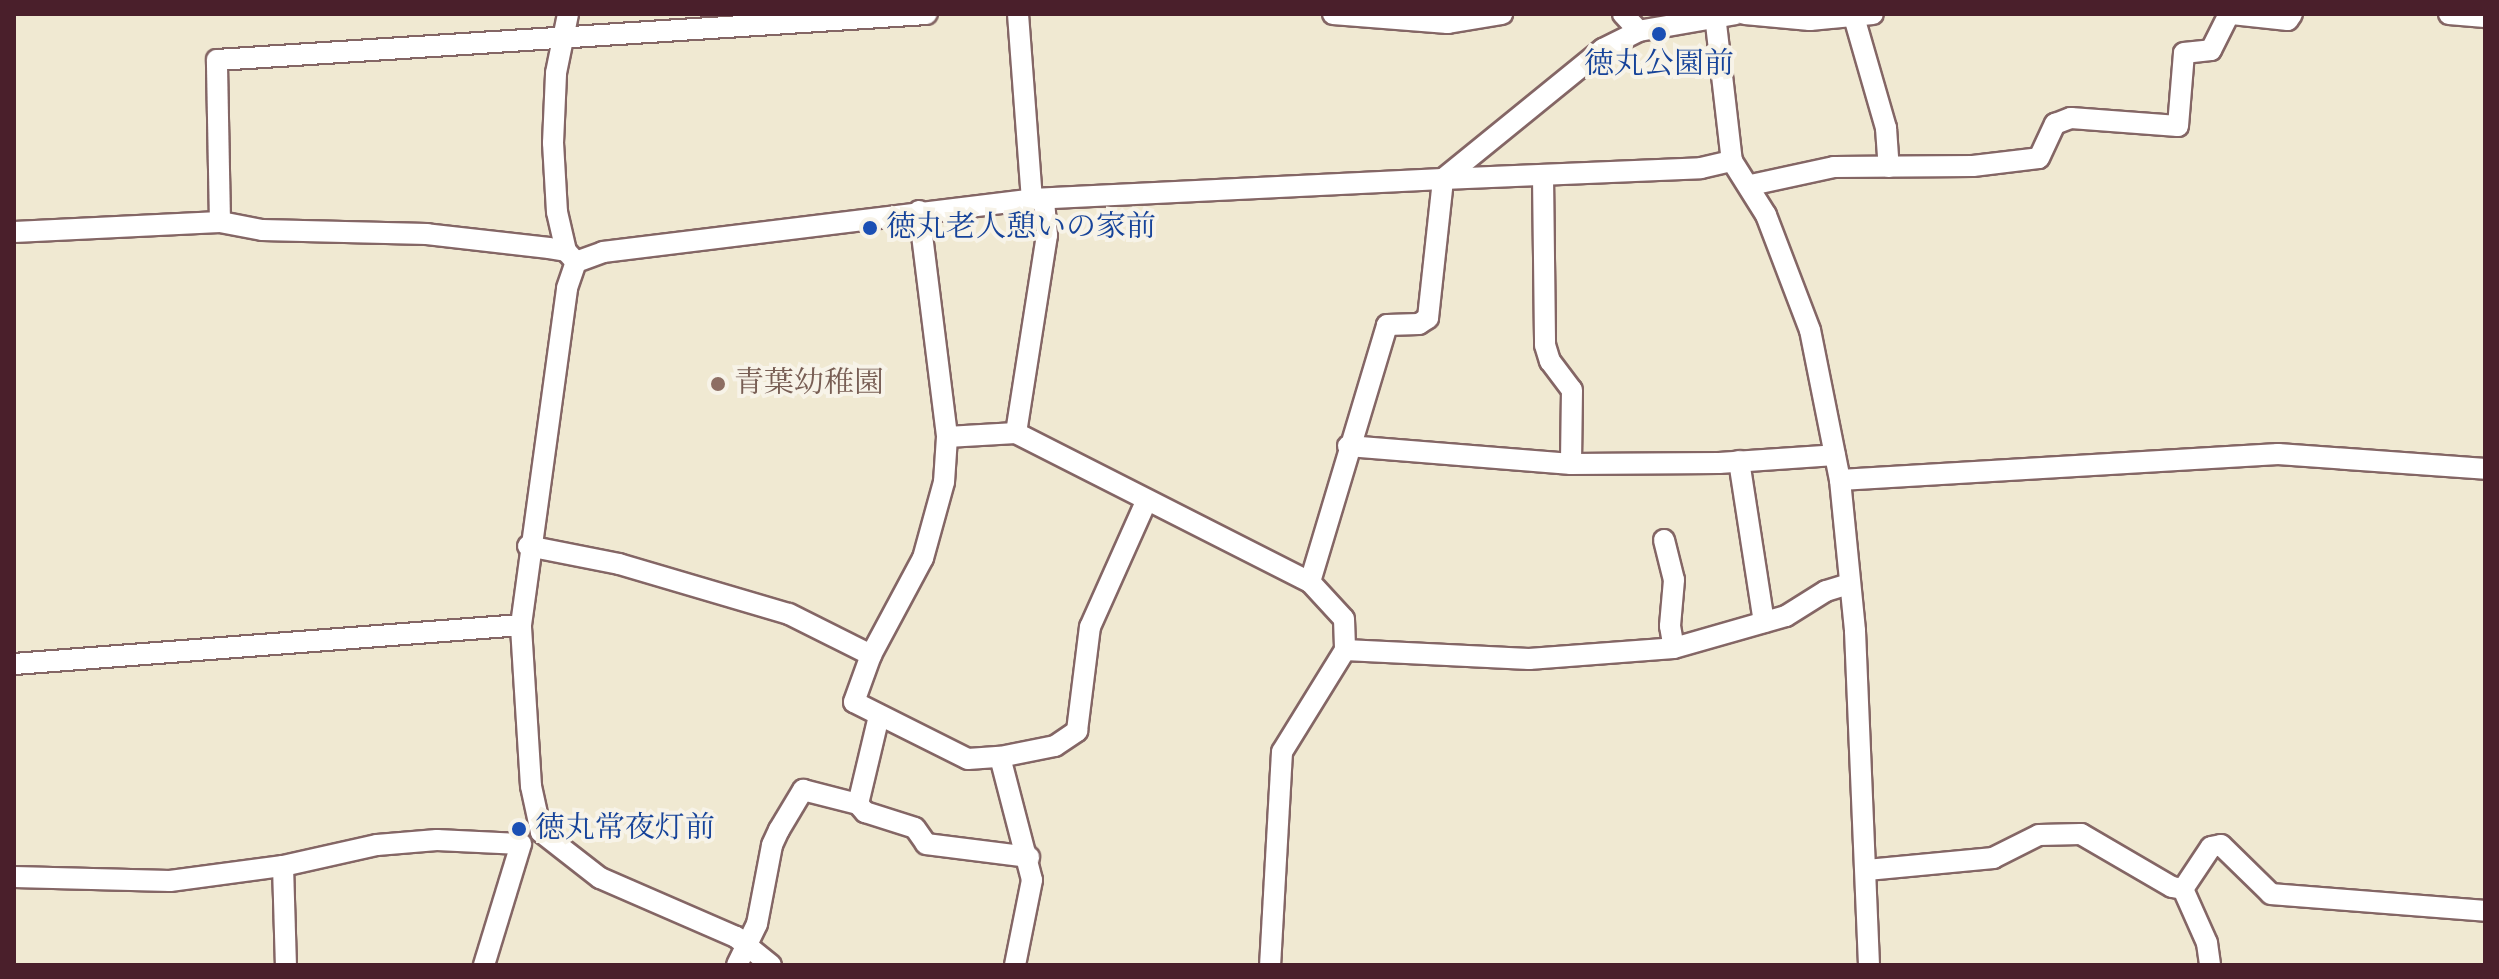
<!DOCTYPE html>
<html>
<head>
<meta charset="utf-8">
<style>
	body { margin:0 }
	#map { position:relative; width:2499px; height:979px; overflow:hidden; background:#f0e9d2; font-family:"Old Standard TT","Noto Serif JP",serif }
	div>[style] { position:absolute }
	.roads { filter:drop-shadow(2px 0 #846665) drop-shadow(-2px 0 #846665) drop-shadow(0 2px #846665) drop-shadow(0 -2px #846665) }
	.minor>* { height:20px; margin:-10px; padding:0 10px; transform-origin:10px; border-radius:10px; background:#fff }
	.dots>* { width:22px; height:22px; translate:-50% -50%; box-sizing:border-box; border:4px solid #f7f3e8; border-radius:50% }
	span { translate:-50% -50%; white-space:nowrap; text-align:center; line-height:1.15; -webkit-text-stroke:8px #f7f3e8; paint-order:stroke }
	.transit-label { font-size:30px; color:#164399 }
	.left { translate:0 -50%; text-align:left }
	.education-label { font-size:30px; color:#785e54 }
	.frame { position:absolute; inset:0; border:16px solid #4a1f2b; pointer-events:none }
</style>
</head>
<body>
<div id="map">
	<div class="roads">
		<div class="minor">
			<div style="left:1018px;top:14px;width:186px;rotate:85.7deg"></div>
			<div style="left:1333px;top:14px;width:115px;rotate:4.5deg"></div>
			<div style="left:1448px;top:23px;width:55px;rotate:-9.5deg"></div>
			<div style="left:1623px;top:14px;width:23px;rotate:47deg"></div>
			<div style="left:1745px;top:14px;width:65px;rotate:5.3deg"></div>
			<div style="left:1810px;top:20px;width:63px;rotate:-5.4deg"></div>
			<div style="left:2232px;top:14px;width:56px;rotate:6.1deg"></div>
			<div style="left:2288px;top:20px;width:7px;rotate:-56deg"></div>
			<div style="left:2449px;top:14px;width:36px;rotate:5deg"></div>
			<div style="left:1715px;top:15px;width:147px;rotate:83.4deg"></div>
			<div style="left:1732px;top:161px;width:64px;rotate:57.8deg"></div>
			<div style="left:1766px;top:215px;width:123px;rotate:69.1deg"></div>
			<div style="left:1810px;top:330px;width:153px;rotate:78.7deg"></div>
			<div style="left:1840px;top:480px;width:152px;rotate:84.3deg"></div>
			<div style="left:1855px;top:631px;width:334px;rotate:87.6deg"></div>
			<div style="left:1854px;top:17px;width:116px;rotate:73.9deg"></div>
			<div style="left:1886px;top:128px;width:39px;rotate:86deg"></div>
			<div style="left:1543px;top:176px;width:169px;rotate:89.3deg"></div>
			<div style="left:1545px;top:345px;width:17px;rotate:73deg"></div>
			<div style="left:1550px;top:361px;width:36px;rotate:53deg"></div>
			<div style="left:1572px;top:390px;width:74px;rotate:90.8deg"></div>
			<div style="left:1751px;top:185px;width:85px;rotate:-12.2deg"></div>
			<div style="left:1834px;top:167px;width:139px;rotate:-0.4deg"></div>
			<div style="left:1973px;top:166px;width:66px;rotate:-6.9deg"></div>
			<div style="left:2039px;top:158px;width:38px;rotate:-65deg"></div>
			<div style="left:2055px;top:124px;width:17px;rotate:-21deg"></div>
			<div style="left:2071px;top:118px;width:107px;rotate:4.3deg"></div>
			<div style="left:2178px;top:126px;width:73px;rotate:-85.3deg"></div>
			<div style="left:2184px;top:53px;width:27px;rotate:-6deg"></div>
			<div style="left:2211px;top:50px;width:40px;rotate:-63.4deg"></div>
			<div style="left:919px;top:211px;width:228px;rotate:82.9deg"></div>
			<div style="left:947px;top:437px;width:45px;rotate:93.8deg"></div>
			<div style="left:944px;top:482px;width:79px;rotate:105.4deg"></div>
			<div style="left:923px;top:558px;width:110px;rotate:118.2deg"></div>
			<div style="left:871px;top:655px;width:50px;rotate:109.9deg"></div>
			<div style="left:854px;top:702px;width:127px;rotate:26.6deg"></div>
			<div style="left:968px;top:759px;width:32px;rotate:-4deg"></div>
			<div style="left:1000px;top:757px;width:127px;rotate:75.4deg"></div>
			<div style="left:1032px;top:880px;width:87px;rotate:101.3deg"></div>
			<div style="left:14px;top:232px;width:206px;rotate:-2.8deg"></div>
			<div style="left:566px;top:251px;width:40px;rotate:-103deg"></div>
			<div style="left:557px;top:212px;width:69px;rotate:-93.3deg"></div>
			<div style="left:553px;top:143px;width:70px;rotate:-87.5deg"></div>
			<div style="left:556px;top:73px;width:60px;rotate:-78.5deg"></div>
			<div style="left:576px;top:262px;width:15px;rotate:-132deg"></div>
			<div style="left:566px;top:251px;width:17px;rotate:-170deg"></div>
			<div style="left:549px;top:248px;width:123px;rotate:-173.5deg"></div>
			<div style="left:427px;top:234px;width:165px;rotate:-178.6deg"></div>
			<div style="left:262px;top:230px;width:43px;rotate:-169.2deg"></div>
			<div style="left:220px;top:222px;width:162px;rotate:-91.1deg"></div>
			<div style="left:217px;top:60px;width:711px;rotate:-3.71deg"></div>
			<div style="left:1016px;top:433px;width:200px;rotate:-81.1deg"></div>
			<div style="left:1047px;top:235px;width:36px;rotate:-95deg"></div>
			<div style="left:947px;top:437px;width:69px;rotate:-3.3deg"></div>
			<div style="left:1016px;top:433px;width:330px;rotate:26.9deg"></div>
			<div style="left:1310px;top:582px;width:50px;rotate:47.4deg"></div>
			<div style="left:1344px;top:619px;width:31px;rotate:88deg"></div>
			<div style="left:1345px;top:650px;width:120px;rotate:121.7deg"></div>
			<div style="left:1282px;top:752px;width:213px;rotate:93.2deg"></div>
			<div style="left:1348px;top:446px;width:224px;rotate:4.6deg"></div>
			<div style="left:1571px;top:464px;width:148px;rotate:-0.4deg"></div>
			<div style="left:1719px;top:463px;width:116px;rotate:-3.9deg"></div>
			<div style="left:1739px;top:461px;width:163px;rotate:81.2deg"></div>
			<div style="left:1840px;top:480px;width:439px;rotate:-3.4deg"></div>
			<div style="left:2278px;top:454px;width:208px;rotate:4.1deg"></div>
			<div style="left:1664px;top:540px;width:41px;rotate:76deg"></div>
			<div style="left:1674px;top:580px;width:46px;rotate:95deg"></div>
			<div style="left:1670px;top:626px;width:22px;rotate:80deg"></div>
			<div style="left:528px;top:546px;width:93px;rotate:11.2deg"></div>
			<div style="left:619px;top:564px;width:177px;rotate:16.4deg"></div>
			<div style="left:789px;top:614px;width:92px;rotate:26.6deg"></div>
			<div style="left:1310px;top:582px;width:268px;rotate:-73.3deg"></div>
			<div style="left:1387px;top:325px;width:32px;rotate:-2deg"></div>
			<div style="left:1419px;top:324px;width:11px;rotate:-34deg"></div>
			<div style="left:1428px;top:318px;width:140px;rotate:-83.8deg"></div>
			<div style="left:1443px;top:179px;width:258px;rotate:-2.4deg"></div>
			<div style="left:1701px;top:168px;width:32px;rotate:-13deg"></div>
			<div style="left:1345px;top:650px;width:184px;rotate:2.8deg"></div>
			<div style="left:1529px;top:659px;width:145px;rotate:-4.3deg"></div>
			<div style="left:1674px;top:648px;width:116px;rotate:-15.9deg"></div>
			<div style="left:1786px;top:616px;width:47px;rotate:-32deg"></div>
			<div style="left:1826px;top:591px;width:24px;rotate:-17deg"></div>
			<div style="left:14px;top:664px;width:508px;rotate:-4.4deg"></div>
			<div style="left:1000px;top:757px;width:56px;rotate:-11.3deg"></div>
			<div style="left:1055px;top:746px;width:27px;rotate:-34deg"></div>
			<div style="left:1077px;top:731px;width:105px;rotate:-82.9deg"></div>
			<div style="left:1090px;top:627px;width:137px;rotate:-65.9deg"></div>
			<div style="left:858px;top:804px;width:11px;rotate:49deg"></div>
			<div style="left:865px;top:812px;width:52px;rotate:17.7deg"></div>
			<div style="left:915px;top:828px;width:19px;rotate:55deg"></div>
			<div style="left:926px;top:844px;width:104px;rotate:7.2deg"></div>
			<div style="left:283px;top:866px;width:99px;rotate:88.3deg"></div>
			<div style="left:1867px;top:870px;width:127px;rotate:-5.4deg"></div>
			<div style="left:1993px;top:858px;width:51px;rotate:-26.6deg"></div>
			<div style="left:2039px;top:835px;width:42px;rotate:-1.4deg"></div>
			<div style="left:2081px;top:834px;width:105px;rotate:30.2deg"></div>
			<div style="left:2172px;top:887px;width:11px;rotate:10deg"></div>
			<div style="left:2183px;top:889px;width:50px;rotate:-56.3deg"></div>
			<div style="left:2211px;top:847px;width:10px;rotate:-11deg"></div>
			<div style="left:2221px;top:845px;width:70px;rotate:44.4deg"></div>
			<div style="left:2271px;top:894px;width:215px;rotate:4.5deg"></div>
			<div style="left:14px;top:877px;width:156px;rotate:1.5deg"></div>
			<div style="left:170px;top:881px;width:114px;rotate:-7.6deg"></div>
			<div style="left:283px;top:866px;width:96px;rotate:-12.6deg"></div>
			<div style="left:377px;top:845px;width:60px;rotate:-4.8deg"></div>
			<div style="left:437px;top:840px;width:84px;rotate:2.7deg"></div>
			<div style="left:521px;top:844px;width:127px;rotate:107deg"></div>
			<div style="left:2183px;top:889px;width:59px;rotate:66deg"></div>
			<div style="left:2207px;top:943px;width:22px;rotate:82deg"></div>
			<div style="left:737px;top:965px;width:46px;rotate:-64deg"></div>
			<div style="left:757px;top:924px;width:80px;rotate:-79.2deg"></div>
			<div style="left:772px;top:845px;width:17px;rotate:-65deg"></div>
			<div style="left:779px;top:830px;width:47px;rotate:-59deg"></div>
			<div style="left:803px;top:790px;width:57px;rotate:14.3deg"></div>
			<div style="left:858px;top:804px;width:90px;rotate:-76.6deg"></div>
			<div style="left:771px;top:965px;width:45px;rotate:-141.3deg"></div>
			<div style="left:736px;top:937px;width:148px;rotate:-156.5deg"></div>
			<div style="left:600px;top:878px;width:75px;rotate:-142.1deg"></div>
			<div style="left:541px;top:832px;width:47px;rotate:-102.3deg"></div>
			<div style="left:531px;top:786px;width:161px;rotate:-93.6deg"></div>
			<div style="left:521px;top:625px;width:340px;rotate:-82.2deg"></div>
			<div style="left:567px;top:288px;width:28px;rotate:-71deg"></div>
			<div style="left:576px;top:262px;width:29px;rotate:-20deg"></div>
			<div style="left:603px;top:252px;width:432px;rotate:-7deg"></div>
			<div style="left:1032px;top:199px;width:411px;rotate:-2.8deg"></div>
			<div style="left:1443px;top:179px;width:206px;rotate:-39.1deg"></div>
			<div style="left:1603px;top:49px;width:40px;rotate:-26.6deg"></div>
			<div style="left:1639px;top:31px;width:98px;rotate:-9.9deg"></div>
		</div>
	</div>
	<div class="dots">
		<div style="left:1659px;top:34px;background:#1a4fb4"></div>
		<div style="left:870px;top:228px;background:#1a4fb4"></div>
		<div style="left:718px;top:384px;background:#8d6e63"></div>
		<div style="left:519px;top:829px;background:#1a4fb4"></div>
	</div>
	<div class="transit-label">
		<span style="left:1659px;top:65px">徳丸公園前</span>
		<span class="left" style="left:886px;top:228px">徳丸老人憩いの家前</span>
		<span class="left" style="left:535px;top:829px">徳丸常夜灯前</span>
	</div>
	<div class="education-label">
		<span class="left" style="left:734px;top:384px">青葉幼稚園</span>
	</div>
	<div class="frame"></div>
</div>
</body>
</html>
